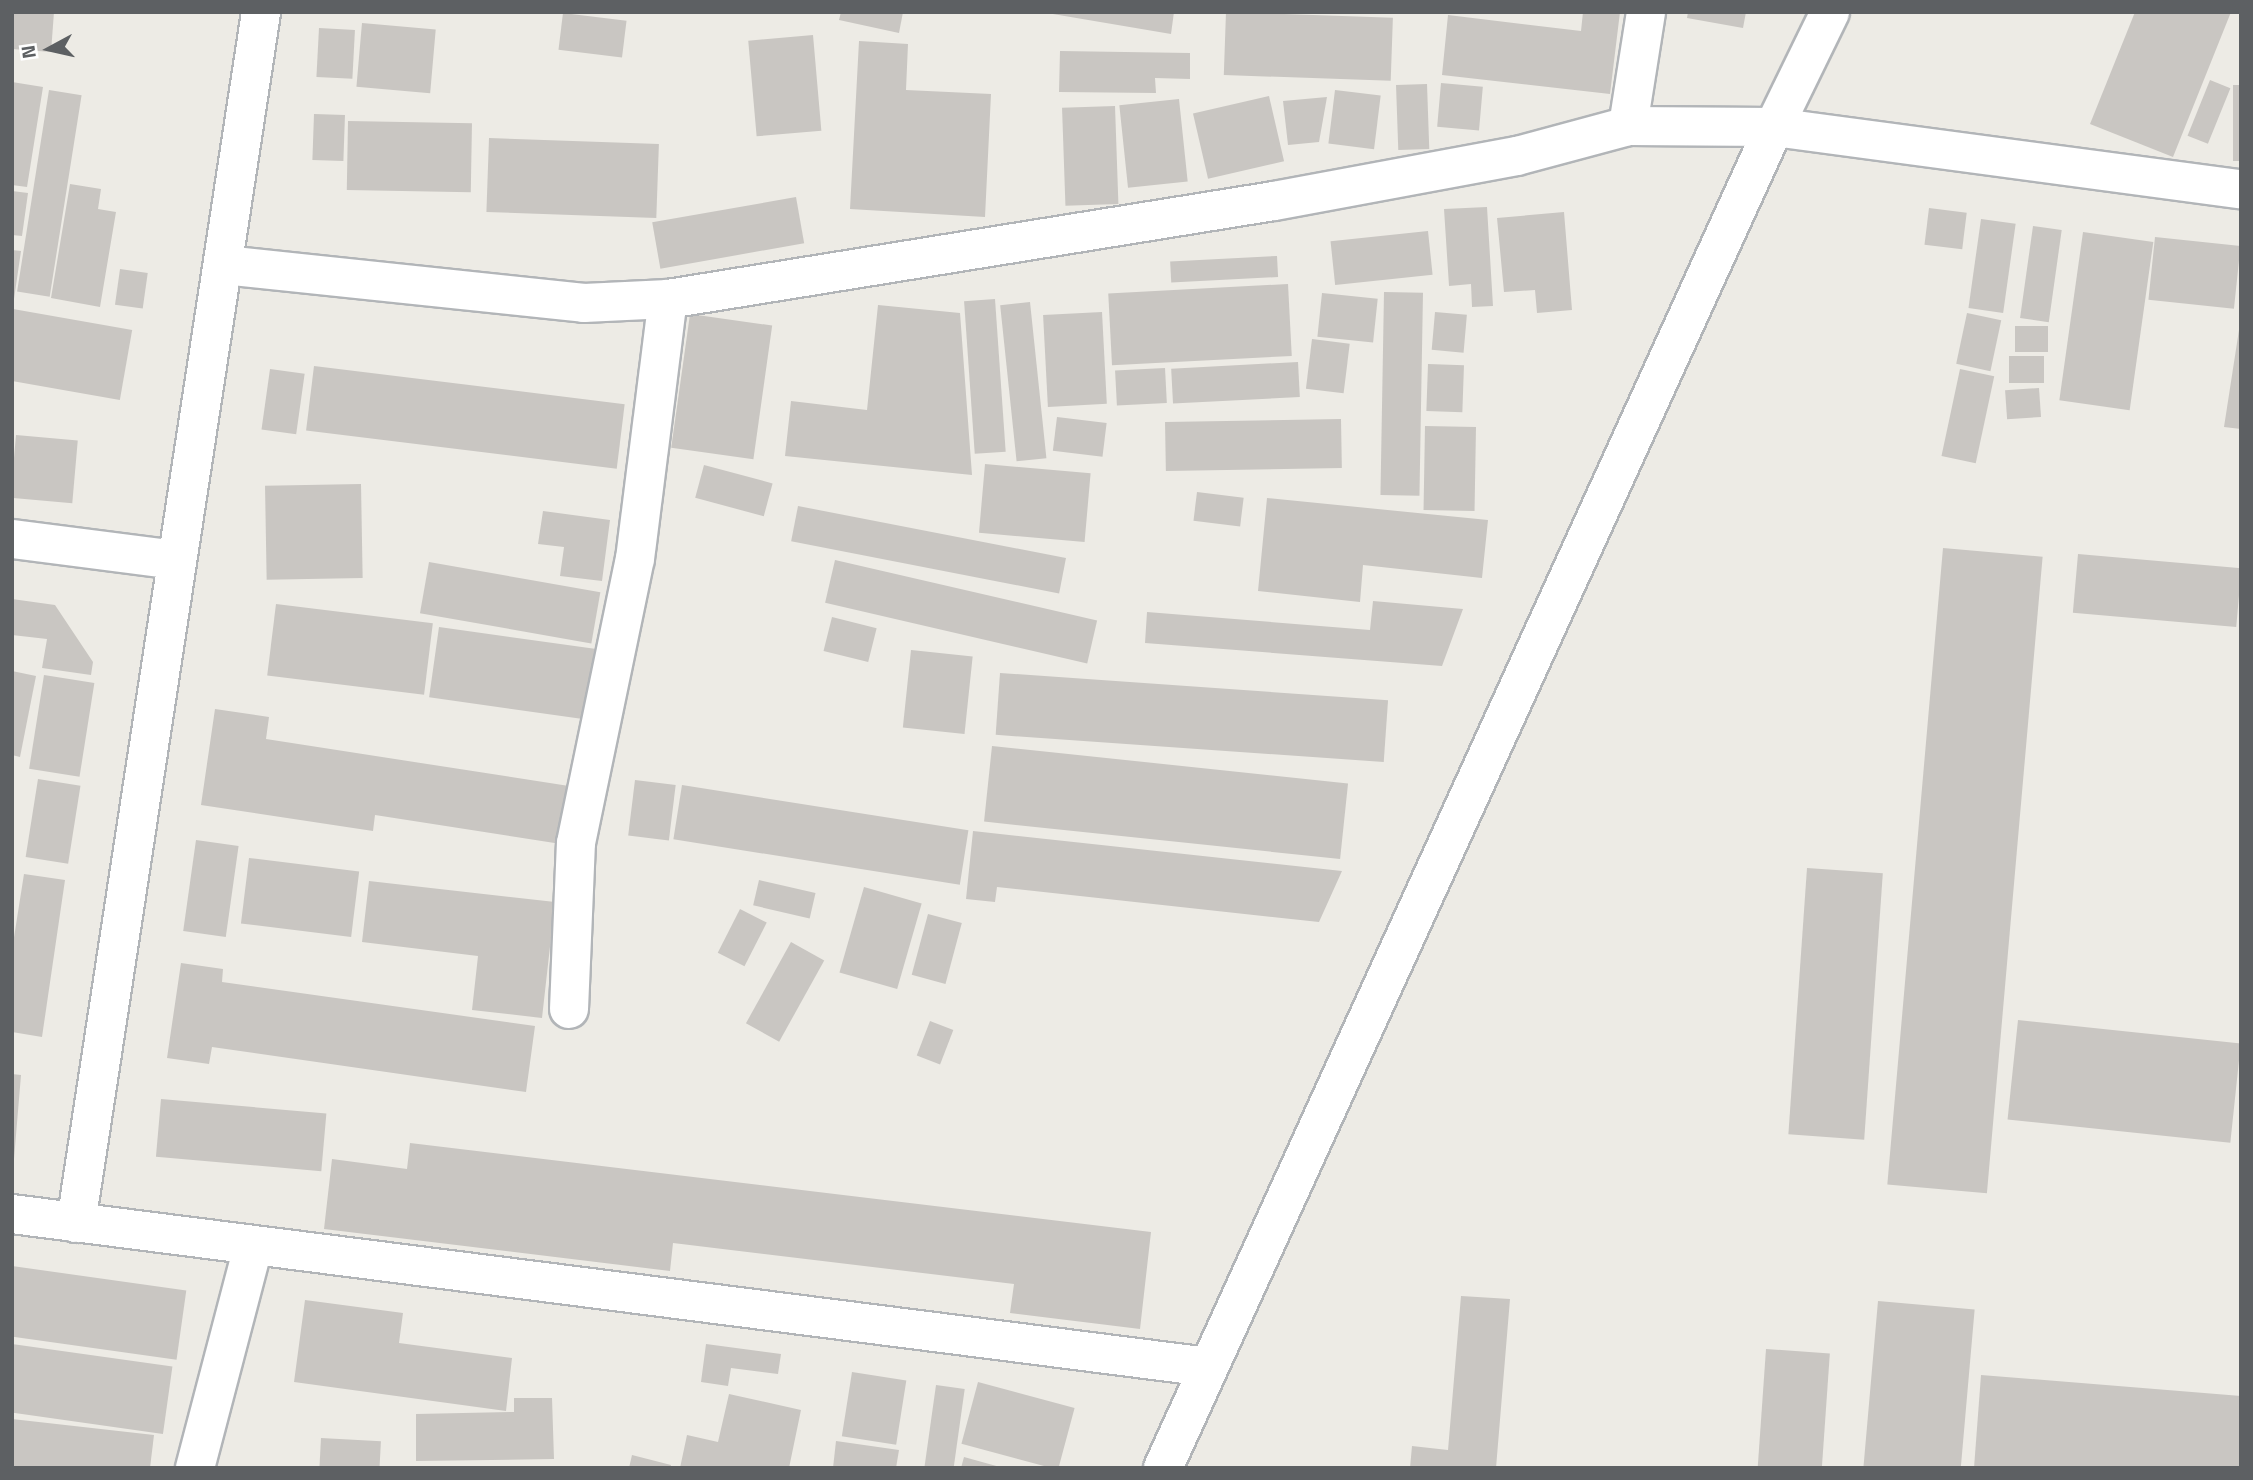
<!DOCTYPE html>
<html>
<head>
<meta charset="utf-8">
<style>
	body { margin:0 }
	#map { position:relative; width:2253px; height:1480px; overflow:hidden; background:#edebe5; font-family:"Titillium Web",sans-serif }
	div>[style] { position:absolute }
	.building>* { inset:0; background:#c9c6c2; transform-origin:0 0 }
	.roads { filter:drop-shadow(2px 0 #b2b5b8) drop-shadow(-2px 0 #b2b5b8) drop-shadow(0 2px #b2b5b8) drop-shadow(0 -2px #b2b5b8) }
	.minor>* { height:38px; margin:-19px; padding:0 19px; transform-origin:19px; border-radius:19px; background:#fff }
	span { translate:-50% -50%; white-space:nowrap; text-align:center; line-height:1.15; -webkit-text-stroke:6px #fff; paint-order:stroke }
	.frame { position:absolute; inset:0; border:14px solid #5d6063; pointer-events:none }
	.north { position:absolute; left:14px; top:14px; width:70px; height:70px; -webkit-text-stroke:5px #fff; paint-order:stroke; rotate:262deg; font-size:19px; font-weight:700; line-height:28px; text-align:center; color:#5d6063 }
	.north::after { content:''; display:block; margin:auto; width:24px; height:32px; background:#5d6063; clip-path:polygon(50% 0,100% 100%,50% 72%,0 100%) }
</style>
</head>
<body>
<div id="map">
	<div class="building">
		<div style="clip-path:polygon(12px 12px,54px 12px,51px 52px,12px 49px)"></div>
		<div style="clip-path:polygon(841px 12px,903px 12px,899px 33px,839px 20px)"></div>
		<div style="clip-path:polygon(1041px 12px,1174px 12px,1171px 34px)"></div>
		<div style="left:1226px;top:12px;width:167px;height:63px;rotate:2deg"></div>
		<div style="clip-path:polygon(1583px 12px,1620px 12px,1610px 94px,1442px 75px,1448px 15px,1581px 31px)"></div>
		<div style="clip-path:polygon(1688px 12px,1746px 12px,1743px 28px,1687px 18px)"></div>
		<div style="clip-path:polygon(2135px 12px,2231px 12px,2173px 157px,2090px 124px)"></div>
		<div style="left:563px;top:13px;width:64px;height:37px;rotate:7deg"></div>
		<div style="left:362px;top:23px;width:74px;height:64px;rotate:5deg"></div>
		<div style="left:319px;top:28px;width:36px;height:49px;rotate:3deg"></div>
		<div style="left:813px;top:35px;width:96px;height:65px;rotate:85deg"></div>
		<div style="clip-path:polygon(859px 41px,908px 44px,906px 90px,991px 94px,985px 217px,850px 209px)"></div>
		<div style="clip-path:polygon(1060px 51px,1190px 53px,1190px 79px,1155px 78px,1156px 93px,1059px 92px)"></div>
		<div style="left:2210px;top:80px;width:22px;height:60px;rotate:22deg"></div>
		<div style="clip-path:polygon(12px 82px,43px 87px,27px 187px,12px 185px)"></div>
		<div style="left:1441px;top:83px;width:42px;height:44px;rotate:5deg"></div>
		<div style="left:1427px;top:84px;width:65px;height:31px;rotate:88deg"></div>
		<div style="left:2233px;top:85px;width:8px;height:76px"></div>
		<div style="left:49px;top:90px;width:33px;height:204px;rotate:9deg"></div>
		<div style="left:1335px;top:90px;width:46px;height:54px;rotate:7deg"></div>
		<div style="left:1269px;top:96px;width:67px;height:78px;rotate:77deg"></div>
		<div style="clip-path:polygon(1327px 97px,1319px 142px,1288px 145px,1283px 101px)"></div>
		<div style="left:1179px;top:99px;width:83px;height:60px;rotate:84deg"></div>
		<div style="left:1115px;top:106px;width:98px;height:53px;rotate:88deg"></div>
		<div style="left:314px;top:114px;width:31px;height:46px;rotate:2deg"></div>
		<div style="left:348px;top:121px;width:124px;height:69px;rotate:1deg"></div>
		<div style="left:489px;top:138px;width:170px;height:74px;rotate:2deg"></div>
		<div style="clip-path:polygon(70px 184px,101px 189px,98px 209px,116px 212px,100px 307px,51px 298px)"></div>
		<div style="clip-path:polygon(12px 191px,28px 193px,22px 236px,12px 235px)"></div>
		<div style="left:796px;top:197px;width:47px;height:146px;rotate:80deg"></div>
		<div style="clip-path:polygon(1487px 207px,1493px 306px,1472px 307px,1471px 284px,1449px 286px,1444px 209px)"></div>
		<div style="left:1929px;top:208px;width:38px;height:37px;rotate:7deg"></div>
		<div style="clip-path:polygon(1564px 212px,1572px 310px,1537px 313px,1535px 290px,1504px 292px,1497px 218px)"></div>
		<div style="left:1981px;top:219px;width:35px;height:90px;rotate:8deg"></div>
		<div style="left:2033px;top:226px;width:29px;height:93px;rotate:8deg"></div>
		<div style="left:1428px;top:231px;width:44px;height:98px;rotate:84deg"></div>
		<div style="left:2083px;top:232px;width:71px;height:170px;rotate:8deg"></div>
		<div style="left:2155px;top:237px;width:86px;height:63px;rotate:6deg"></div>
		<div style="clip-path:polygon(12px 250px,21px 251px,14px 299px,12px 298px)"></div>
		<div style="left:1277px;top:256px;width:21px;height:107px;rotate:87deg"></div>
		<div style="left:120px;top:269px;width:28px;height:36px;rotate:8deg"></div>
		<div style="left:1288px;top:284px;width:72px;height:180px;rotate:87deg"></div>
		<div style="left:1384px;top:292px;width:39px;height:203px;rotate:1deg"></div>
		<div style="left:1322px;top:293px;width:56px;height:44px;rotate:6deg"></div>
		<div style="left:995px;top:299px;width:153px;height:31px;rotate:86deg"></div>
		<div style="left:1030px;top:302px;width:157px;height:30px;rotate:84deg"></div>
		<div style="clip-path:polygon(878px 305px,960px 313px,972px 475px,785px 456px,791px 401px,867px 410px)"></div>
		<div style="left:13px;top:309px;width:121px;height:71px;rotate:10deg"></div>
		<div style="left:1102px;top:312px;width:92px;height:59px;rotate:87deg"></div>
		<div style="left:1435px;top:312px;width:32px;height:38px;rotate:5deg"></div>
		<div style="left:1967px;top:313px;width:35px;height:52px;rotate:12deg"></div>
		<div style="left:690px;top:314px;width:83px;height:135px;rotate:8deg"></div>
		<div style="clip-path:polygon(2241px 317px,2241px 429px,2224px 427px)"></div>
		<div style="left:2015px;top:326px;width:33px;height:26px"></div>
		<div style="left:1312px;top:339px;width:38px;height:50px;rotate:7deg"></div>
		<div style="left:2044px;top:356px;width:27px;height:35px;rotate:90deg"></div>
		<div style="left:1298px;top:362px;width:35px;height:127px;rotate:87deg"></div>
		<div style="left:1428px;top:364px;width:36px;height:47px;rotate:2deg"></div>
		<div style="left:314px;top:366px;width:313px;height:65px;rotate:7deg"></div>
		<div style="left:1165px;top:368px;width:35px;height:50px;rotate:87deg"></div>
		<div style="left:270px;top:369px;width:35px;height:61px;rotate:8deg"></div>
		<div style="left:1960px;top:369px;width:35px;height:89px;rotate:12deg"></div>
		<div style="left:2039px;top:388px;width:29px;height:34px;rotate:86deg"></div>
		<div style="left:1057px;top:417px;width:50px;height:34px;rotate:7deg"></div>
		<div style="left:1341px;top:419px;width:49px;height:176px;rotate:89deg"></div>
		<div style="left:1425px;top:426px;width:51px;height:84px;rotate:1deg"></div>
		<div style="left:16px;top:435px;width:62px;height:63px;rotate:5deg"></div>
		<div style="left:985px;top:464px;width:106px;height:69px;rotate:5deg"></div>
		<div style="left:704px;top:465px;width:71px;height:34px;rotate:15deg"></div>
		<div style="left:361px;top:484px;width:94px;height:96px;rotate:89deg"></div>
		<div style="left:1197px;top:492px;width:47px;height:29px;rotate:7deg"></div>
		<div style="clip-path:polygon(1267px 498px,1488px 520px,1482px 578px,1363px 565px,1360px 602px,1258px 591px)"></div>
		<div style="left:798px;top:506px;width:273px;height:36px;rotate:11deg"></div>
		<div style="clip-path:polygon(543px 511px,610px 520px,602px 581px,560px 576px,564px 547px,538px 544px)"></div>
		<div style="left:1943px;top:548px;width:100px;height:639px;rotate:5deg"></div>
		<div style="left:2078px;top:554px;width:164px;height:59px;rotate:5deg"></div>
		<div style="left:835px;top:560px;width:269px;height:44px;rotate:13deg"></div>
		<div style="left:429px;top:562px;width:174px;height:52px;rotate:10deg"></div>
		<div style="clip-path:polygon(12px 599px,55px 605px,93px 662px,91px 675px,42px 668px,47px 639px,12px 635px)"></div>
		<div style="clip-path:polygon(1373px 601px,1463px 609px,1442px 666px,1145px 643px,1147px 612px,1370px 630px)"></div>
		<div style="left:276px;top:604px;width:158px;height:72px;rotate:7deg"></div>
		<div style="left:832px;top:617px;width:46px;height:35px;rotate:14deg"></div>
		<div style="left:439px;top:627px;width:157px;height:71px;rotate:8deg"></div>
		<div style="left:911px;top:650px;width:62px;height:78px;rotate:6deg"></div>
		<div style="clip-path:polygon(12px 671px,36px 676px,20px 757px,12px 755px)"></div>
		<div style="left:1000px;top:673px;width:389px;height:62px;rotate:4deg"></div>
		<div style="left:44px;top:675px;width:51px;height:95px;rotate:9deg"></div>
		<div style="clip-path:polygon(215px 709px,269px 717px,266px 739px,569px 786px,561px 844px,375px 815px,373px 831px,201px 805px)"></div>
		<div style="left:992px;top:746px;width:358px;height:76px;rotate:6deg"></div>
		<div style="left:38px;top:779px;width:43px;height:79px;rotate:9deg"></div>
		<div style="left:635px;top:780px;width:41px;height:56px;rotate:7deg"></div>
		<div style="left:682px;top:785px;width:290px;height:55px;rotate:9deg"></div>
		<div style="clip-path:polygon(973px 831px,1342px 871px,1319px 922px,997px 887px,995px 902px,966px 899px)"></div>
		<div style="left:196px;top:840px;width:43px;height:92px;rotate:8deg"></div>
		<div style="left:249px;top:858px;width:111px;height:66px;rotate:7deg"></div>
		<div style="left:1807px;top:868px;width:76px;height:267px;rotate:4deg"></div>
		<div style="clip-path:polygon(24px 874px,65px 880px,42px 1037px,12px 1032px,12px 950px)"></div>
		<div style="left:759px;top:880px;width:58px;height:26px;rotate:13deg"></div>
		<div style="clip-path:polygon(369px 881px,555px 902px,542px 1018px,472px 1010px,478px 956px,362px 942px)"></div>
		<div style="left:864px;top:887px;width:60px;height:89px;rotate:16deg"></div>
		<div style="left:740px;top:909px;width:30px;height:49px;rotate:27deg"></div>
		<div style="left:928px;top:914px;width:35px;height:63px;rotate:15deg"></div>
		<div style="left:791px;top:942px;width:38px;height:93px;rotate:29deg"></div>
		<div style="clip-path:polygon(181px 963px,223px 969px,222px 982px,535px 1026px,526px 1092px,212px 1047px,209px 1064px,167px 1058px)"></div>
		<div style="left:2018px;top:1020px;width:224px;height:100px;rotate:6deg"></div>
		<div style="left:930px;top:1021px;width:25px;height:37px;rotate:21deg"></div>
		<div style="clip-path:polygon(12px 1074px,21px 1075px,14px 1159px,12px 1159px)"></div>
		<div style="left:161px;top:1099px;width:166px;height:58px;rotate:5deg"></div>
		<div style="clip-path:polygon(410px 1143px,1151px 1232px,1140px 1329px,1010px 1313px,1014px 1284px,673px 1243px,670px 1271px,324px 1229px,332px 1159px,407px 1169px)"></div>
		<div style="left:12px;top:1266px;width:176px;height:70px;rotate:8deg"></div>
		<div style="clip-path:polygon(1461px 1296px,1510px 1299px,1496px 1468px,1410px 1468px,1412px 1446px,1448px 1450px)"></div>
		<div style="clip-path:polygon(305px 1300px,403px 1313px,399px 1343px,512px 1358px,506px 1411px,294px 1382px)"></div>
		<div style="left:1878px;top:1301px;width:97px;height:168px;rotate:5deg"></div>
		<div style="left:12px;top:1344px;width:162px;height:68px;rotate:8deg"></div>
		<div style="clip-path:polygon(706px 1344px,781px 1354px,778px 1374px,731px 1368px,728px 1386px,701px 1382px)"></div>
		<div style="left:1766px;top:1349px;width:64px;height:119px;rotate:4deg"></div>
		<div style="left:852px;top:1372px;width:55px;height:65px;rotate:9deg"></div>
		<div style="clip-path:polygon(1981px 1375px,2241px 1396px,2241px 1468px,1974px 1468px)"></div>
		<div style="left:978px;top:1382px;width:100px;height:64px;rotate:15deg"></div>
		<div style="left:936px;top:1385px;width:29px;height:84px;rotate:8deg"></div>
		<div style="clip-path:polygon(729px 1394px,801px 1410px,789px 1468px,680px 1468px,687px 1435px,718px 1442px)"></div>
		<div style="clip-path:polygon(514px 1398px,552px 1398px,554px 1459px,416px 1461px,416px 1414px,514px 1412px)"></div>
		<div style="clip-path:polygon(12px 1419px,154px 1435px,150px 1468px,12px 1468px)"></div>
		<div style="left:321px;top:1438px;width:60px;height:30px;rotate:3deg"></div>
		<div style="clip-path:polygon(836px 1441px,899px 1450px,896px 1468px,833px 1468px)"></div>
		<div style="clip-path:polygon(632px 1455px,671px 1465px,670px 1468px,629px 1468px)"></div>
		<div style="clip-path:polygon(964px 1457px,1000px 1467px,1000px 1468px,961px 1468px)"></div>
	</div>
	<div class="roads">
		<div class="minor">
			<div style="left:1628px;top:126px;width:115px;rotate:-81deg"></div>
			<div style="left:224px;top:265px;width:362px;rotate:6deg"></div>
			<div style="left:584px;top:303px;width:84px;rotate:-2.7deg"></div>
			<div style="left:668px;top:299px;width:614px;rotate:-9.19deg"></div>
			<div style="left:1274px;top:201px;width:247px;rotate:-10.5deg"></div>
			<div style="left:1517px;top:156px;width:115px;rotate:-15.1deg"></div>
			<div style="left:1628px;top:126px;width:146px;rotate:0.4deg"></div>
			<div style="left:1774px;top:127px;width:471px;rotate:7.6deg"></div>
			<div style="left:12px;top:539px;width:165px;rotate:7.3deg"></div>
			<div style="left:569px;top:1009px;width:166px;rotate:-87.6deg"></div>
			<div style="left:576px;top:843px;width:290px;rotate:-78.3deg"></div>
			<div style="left:635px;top:559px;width:262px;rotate:-82.8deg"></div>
			<div style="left:12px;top:1214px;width:1206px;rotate:7.29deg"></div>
			<div style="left:76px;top:1223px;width:1225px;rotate:-81.31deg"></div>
			<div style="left:195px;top:1468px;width:228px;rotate:-75.3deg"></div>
			<div style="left:1163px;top:1468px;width:1474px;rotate:-65.5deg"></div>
			<div style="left:1774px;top:127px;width:128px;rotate:-64deg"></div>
		</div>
	</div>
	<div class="frame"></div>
	<div class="north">N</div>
</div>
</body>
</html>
